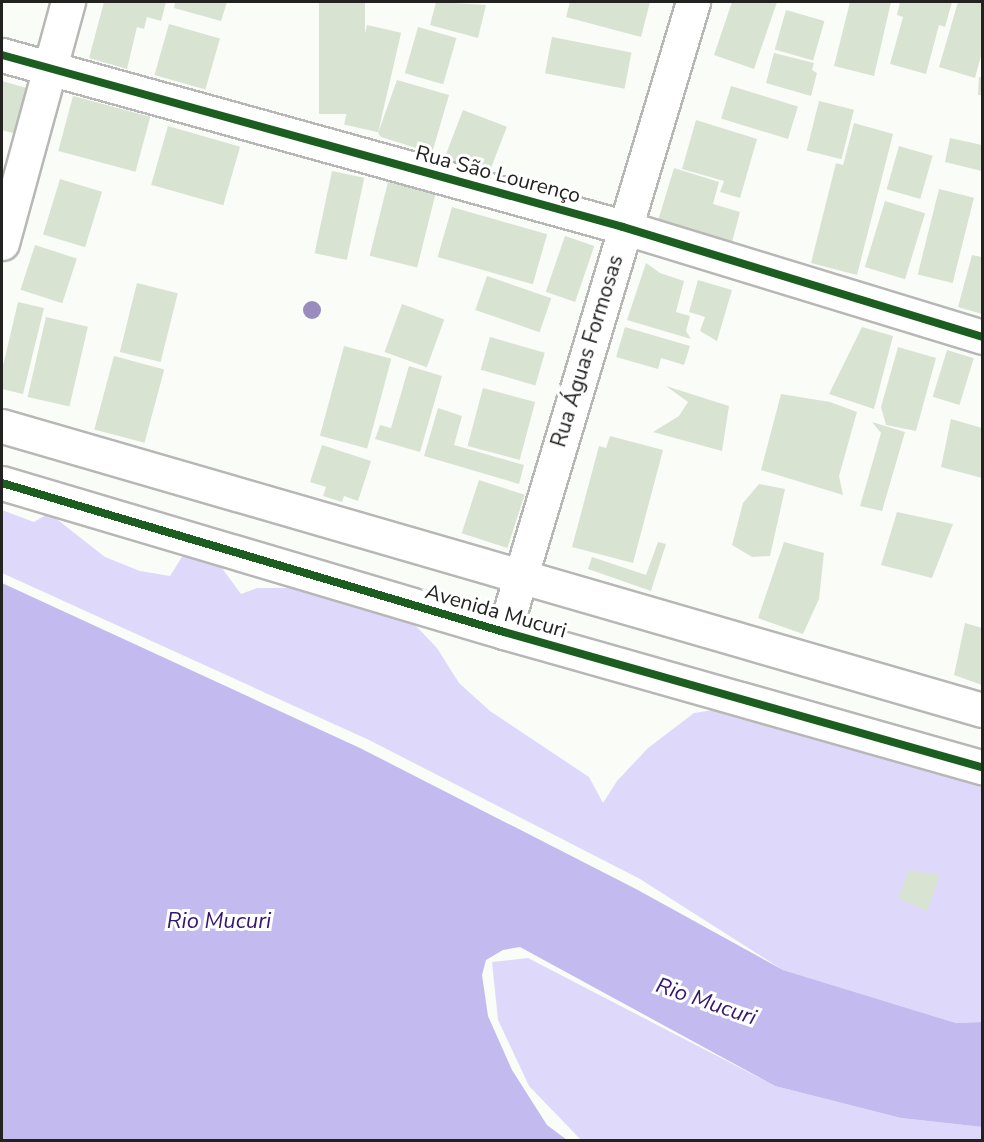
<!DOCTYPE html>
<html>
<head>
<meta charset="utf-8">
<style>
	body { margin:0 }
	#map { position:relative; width:984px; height:1142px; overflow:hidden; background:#fafcf8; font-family:"Nunito Sans",sans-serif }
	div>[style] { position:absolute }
	.forest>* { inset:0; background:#ded9fb }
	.water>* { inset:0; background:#c3baf0 }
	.building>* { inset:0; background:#d9e3d2; transform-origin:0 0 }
	.roads { filter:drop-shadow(2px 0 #b7b8b6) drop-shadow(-2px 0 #b7b8b6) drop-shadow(0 2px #b7b8b6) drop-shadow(0 -2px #b7b8b6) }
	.minor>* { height:33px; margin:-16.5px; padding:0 16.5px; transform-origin:16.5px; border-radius:16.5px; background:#fefffe }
	.cycleway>* { height:8px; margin:-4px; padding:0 4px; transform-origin:4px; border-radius:4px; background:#1b5e20 }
	.trees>* { width:18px; height:18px; margin:-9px; border-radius:50%; background:#998cbc }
	span { translate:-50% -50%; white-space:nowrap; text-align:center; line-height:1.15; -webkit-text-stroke:6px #fff; paint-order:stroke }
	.street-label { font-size:21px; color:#222321 }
	.water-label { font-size:22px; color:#351771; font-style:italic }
	.frame { position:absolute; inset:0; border:3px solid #222321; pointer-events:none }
</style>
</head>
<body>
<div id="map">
	<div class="forest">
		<div style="clip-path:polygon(2px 510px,34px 522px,49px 513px,105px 557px,140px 571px,170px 576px,182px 557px,195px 550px,216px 560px,241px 594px,257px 588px,305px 588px,356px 603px,416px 626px,437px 648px,459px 683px,490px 711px,589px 777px,603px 803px,617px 781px,648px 748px,694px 713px,732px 707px,982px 777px,982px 1022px,956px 1023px,783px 970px,640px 879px,369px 740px,2px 573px)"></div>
		<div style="clip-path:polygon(528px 958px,775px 1086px,901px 1118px,982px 1127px,982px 1140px,581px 1140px,529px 1086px,498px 1020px,492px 962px)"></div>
	</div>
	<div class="water">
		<div style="clip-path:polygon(2px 583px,360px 748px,636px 889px,783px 970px,956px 1023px,982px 1022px,982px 1127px,901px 1118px,775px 1086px,520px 947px,503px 950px,486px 960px,482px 975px,488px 1016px,512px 1070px,547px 1125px,567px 1140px,2px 1140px)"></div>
	</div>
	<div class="building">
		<div style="clip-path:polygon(104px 2px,166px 2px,161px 21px,147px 17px,144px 29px,137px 27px,127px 69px,89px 58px)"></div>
		<div style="clip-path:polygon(175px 2px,227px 2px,221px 21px,174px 8px)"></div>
		<div style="left:319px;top:2px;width:46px;height:112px"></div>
		<div style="clip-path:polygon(436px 2px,486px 5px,478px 38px,430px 25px)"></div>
		<div style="clip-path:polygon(570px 2px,650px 2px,641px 37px,566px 17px)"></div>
		<div style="clip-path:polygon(732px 2px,777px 2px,754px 69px,714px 55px)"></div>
		<div style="clip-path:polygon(850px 2px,891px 2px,874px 76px,834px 66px)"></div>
		<div style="clip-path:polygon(900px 2px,952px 2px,945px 27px,939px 25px,926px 74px,890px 64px,903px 17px,897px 15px)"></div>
		<div style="clip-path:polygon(958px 2px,982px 3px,982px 52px,975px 78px,939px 67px)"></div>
		<div style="left:786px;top:10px;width:40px;height:41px;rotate:16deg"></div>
		<div style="left:169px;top:24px;width:53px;height:53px;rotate:16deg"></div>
		<div style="left:367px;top:25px;width:35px;height:102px;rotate:13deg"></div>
		<div style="left:418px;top:27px;width:40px;height:48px;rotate:16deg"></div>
		<div style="left:552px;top:37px;width:81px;height:37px;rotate:11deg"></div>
		<div style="clip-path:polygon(774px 53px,814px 63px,812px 70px,817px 73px,811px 96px,766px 83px)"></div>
		<div style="clip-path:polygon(979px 77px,982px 77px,982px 95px,978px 95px)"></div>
		<div style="clip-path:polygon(397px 80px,449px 95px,432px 153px,381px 137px,378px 133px)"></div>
		<div style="clip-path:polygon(2px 81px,30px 89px,16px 134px,2px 130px)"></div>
		<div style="left:731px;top:86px;width:70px;height:34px;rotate:17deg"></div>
		<div style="left:73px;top:96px;width:80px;height:57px;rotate:15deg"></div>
		<div style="left:819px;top:101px;width:36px;height:51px;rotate:14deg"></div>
		<div style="left:463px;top:110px;width:47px;height:56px;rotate:21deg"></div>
		<div style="clip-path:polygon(696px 120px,757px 139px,740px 198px,720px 192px,724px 181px,682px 169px)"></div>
		<div style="clip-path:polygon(854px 123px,893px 134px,857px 275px,811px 263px,836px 163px,843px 165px)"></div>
		<div style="left:168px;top:126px;width:75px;height:61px;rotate:16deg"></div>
		<div style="clip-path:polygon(950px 138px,982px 145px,982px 171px,945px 162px)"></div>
		<div style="left:899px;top:146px;width:35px;height:45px;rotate:16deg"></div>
		<div style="clip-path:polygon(674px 168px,719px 182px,713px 204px,740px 212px,731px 246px,657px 224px)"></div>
		<div style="left:332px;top:171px;width:33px;height:84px;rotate:12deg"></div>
		<div style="left:60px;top:179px;width:44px;height:58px;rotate:17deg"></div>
		<div style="left:388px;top:182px;width:49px;height:76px;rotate:14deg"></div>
		<div style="left:939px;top:189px;width:36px;height:88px;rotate:14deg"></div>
		<div style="left:885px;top:201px;width:42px;height:69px;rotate:17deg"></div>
		<div style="left:452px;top:207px;width:99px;height:52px;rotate:16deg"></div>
		<div style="left:565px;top:236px;width:31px;height:59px;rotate:19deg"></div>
		<div style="left:35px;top:245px;width:44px;height:47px;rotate:18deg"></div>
		<div style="clip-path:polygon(972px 255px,982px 257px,982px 314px,958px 307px)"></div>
		<div style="clip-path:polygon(646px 263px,660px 273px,684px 281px,676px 312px,690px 316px,686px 331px,691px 339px,627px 320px)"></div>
		<div style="left:487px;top:276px;width:68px;height:36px;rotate:19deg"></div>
		<div style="clip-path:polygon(698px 280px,732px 290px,717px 341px,700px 331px,705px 317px,689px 312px)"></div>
		<div style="left:137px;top:283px;width:42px;height:71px;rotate:14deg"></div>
		<div style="clip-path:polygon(18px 302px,44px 308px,23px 394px,2px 389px,2px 370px)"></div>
		<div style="left:402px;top:304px;width:45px;height:51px;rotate:20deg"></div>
		<div style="left:46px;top:317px;width:43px;height:82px;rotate:13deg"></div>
		<div style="clip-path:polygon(625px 327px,690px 346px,684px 365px,661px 358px,658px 369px,616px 357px)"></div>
		<div style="clip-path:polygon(862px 327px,893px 336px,874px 409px,829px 394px)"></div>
		<div style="left:490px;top:337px;width:57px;height:34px;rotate:16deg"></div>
		<div style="left:344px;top:346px;width:49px;height:93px;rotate:15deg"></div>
		<div style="clip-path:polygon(898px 347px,936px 358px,916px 431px,886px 425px,881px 407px)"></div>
		<div style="left:947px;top:350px;width:28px;height:49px;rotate:17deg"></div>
		<div style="left:114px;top:356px;width:52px;height:76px;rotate:15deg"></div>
		<div style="clip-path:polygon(409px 366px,442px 376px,420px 452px,375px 439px,380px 425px,391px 428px)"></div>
		<div style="clip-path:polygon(666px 386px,729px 406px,722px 451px,653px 432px,679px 416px,688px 402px)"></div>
		<div style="left:483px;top:388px;width:54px;height:60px;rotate:15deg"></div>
		<div style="clip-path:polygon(781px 394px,830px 402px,857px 412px,839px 476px,843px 495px,761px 470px)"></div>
		<div style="clip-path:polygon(438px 408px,462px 416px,454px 445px,524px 465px,519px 484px,424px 456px)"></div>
		<div style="clip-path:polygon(951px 419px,982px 428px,982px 478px,941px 467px)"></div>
		<div style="clip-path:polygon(872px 422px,905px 432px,882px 511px,860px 506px,881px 433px)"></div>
		<div style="clip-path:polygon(610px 436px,663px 450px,633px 563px,572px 547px,599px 446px,606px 448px)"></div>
		<div style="clip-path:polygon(322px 445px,371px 461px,358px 501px,344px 496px,342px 502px,323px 496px,326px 487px,310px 482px)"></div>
		<div style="left:479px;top:480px;width:48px;height:56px;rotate:18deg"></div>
		<div style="clip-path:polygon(759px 484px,785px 489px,770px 556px,752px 557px,732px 545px,743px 503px)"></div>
		<div style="clip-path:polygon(897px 512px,953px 524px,932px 578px,881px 565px)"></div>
		<div style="clip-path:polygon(658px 542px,666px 544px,651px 591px,588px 569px,592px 557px,646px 575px)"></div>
		<div style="clip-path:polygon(784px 542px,824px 553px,819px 599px,803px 634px,758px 618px)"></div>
		<div style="clip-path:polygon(965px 623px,982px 628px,982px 685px,954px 675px)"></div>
		<div style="clip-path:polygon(909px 870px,940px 875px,927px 911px,898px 898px)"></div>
	</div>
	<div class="roads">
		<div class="minor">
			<div style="left:2px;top:55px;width:644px;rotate:15.48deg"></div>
			<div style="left:623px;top:227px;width:375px;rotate:17deg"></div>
			<div style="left:2px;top:243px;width:250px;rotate:-74.7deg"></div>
			<div style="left:2px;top:426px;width:1020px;rotate:16.16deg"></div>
			<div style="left:2px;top:483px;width:524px;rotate:16.53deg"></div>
			<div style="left:504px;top:632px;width:497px;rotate:15.8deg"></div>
			<div style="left:504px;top:632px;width:658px;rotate:-73.3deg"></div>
		</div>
	</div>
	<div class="cycleway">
		<div style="left:2px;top:55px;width:644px;rotate:15.48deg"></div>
		<div style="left:623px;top:227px;width:375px;rotate:17deg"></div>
		<div style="left:2px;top:483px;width:524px;rotate:16.53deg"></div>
		<div style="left:504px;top:632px;width:497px;rotate:15.8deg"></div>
	</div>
	<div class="trees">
		<div style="left:312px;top:310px"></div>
	</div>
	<div class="street-label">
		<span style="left:498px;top:174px;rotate:15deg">Rua São Lourenço</span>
		<span style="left:587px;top:351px;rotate:-73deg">Rua Águas Formosas</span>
		<span style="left:496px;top:611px;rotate:16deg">Avenida Mucuri</span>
	</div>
	<div class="water-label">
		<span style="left:219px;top:922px">Rio Mucuri</span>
		<span style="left:706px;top:1002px;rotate:19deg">Rio Mucuri</span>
	</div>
	<div class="frame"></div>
</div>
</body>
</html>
